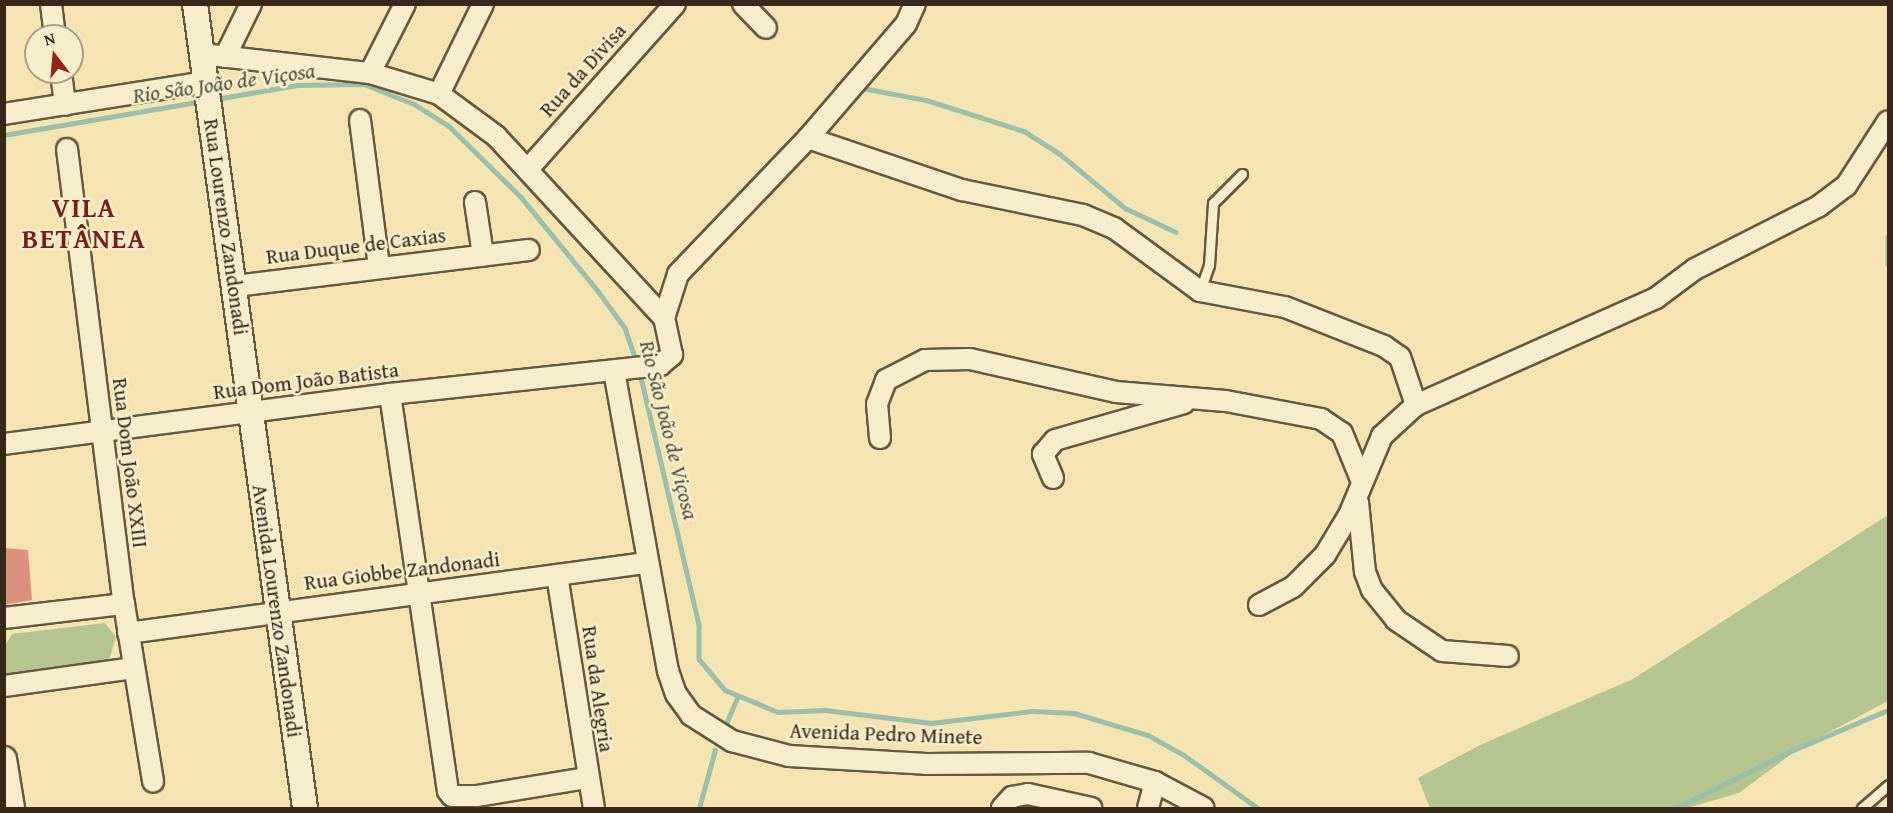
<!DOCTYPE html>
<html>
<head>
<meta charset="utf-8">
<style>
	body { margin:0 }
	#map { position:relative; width:1893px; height:813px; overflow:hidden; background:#f3e4b1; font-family:"Gentium Book Plus",serif }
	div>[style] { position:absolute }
	.green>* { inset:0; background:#b6c58f }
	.stream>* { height:4.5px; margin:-2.25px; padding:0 2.25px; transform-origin:2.25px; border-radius:2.25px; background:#9bbfac }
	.building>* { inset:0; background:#dc907e }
	.roads { filter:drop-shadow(2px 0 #665740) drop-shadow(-2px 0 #665740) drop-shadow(0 2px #665740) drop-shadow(0 -2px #665740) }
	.service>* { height:9px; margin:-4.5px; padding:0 4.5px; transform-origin:4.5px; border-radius:4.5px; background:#f7edcc }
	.minor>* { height:20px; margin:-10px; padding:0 10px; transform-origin:10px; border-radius:10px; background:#f7edcc }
	.tertiary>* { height:24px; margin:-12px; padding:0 12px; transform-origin:12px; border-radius:12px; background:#f7edcc }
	span { translate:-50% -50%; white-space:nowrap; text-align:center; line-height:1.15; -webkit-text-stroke:5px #f7edcc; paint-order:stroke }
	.street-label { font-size:21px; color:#37281a }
	.water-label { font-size:22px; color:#504e3e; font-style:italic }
	.district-label { font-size:27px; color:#7a1f14; font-weight:700; letter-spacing:1.5px }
	.frame { position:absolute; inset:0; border:6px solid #37281a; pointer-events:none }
	.north { position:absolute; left:24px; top:24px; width:60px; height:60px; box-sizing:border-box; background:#f7edcc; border:2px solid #aa9e85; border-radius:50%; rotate:344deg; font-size:16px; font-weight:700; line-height:24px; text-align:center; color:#37281a }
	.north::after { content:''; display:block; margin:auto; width:21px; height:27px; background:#8f2418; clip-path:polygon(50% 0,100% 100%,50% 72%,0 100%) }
</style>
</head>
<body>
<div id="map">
	<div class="green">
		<div style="clip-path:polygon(1888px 515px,1888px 701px,1801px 747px,1739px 793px,1687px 808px,1430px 808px,1418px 778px,1480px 745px,1633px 679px)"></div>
		<div style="clip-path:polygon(105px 623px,116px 637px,108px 663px,14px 677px,5px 673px,5px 646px,12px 634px)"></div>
	</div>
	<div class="stream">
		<div style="left:863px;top:88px;width:64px;rotate:10.8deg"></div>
		<div style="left:926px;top:100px;width:103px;rotate:17.6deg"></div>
		<div style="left:1024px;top:131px;width:43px;rotate:32.6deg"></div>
		<div style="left:1060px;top:154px;width:85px;rotate:39.7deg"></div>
		<div style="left:1125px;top:208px;width:56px;rotate:25.2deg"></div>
		<div style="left:216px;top:99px;width:82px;rotate:-9.8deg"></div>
		<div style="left:297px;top:85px;width:67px;rotate:-0.9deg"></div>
		<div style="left:364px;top:84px;width:54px;rotate:21.8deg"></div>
		<div style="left:414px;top:104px;width:41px;rotate:32.2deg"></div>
		<div style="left:449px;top:126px;width:101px;rotate:44.6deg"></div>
		<div style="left:521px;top:197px;width:122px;rotate:50.7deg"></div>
		<div style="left:598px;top:291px;width:46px;rotate:53.9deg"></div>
		<div style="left:625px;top:328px;width:36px;rotate:71deg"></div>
		<div style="left:4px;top:135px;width:201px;rotate:-9.7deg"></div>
		<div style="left:1888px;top:237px;width:27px;rotate:90deg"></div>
		<div style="left:640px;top:373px;width:259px;rotate:76.8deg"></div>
		<div style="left:699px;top:625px;width:34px;rotate:90deg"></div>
		<div style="left:699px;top:659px;width:40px;rotate:50deg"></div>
		<div style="left:725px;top:690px;width:57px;rotate:22.5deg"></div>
		<div style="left:778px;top:712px;width:47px;rotate:-2.4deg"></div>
		<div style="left:825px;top:710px;width:107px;rotate:7deg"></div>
		<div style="left:931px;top:723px;width:102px;rotate:-6.8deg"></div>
		<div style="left:1032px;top:711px;width:42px;rotate:2.7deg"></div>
		<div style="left:1074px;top:713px;width:77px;rotate:16.6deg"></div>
		<div style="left:1148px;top:735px;width:41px;rotate:29.1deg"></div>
		<div style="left:1184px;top:755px;width:91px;rotate:35.6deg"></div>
		<div style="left:726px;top:724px;width:28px;rotate:-67deg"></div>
		<div style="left:699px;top:808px;width:60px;rotate:-74.6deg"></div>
		<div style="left:1676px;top:808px;width:128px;rotate:-26.4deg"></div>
		<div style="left:1791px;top:751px;width:105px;rotate:-22.9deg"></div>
	</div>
	<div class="building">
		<div style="clip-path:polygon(4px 548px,28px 550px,32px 600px,4px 605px)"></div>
	</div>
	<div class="roads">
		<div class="service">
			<div style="left:1200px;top:291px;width:28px;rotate:-71deg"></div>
			<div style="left:1209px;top:265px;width:62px;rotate:-86.3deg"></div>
			<div style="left:1213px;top:203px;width:41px;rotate:-45deg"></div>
			<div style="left:1862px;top:808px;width:35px;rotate:-41deg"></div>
		</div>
		<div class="minor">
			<div style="left:51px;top:4px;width:32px;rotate:83deg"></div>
			<div style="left:743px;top:4px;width:33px;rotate:46deg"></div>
			<div style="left:202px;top:54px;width:169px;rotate:6.5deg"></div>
			<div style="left:370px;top:73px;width:72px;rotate:16.9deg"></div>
			<div style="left:439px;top:94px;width:71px;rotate:36.4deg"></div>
			<div style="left:496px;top:136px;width:248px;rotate:47.3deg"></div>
			<div style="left:225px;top:57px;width:59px;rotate:-63.9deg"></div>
			<div style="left:61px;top:72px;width:33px;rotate:83deg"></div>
			<div style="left:370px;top:73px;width:77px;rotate:-63.1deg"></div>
			<div style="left:439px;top:94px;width:100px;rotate:-63.9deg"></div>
			<div style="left:4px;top:114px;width:206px;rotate:-9deg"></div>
			<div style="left:360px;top:120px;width:147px;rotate:82.6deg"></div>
			<div style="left:808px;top:138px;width:163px;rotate:18.7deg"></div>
			<div style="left:962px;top:190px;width:124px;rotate:11.7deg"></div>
			<div style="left:1083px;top:215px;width:34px;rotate:23deg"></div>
			<div style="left:1114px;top:228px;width:107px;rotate:36.2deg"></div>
			<div style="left:1200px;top:291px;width:86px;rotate:10.7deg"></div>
			<div style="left:1285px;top:307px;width:106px;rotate:21.5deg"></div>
			<div style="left:1384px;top:346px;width:19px;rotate:35deg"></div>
			<div style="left:1400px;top:357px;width:51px;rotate:71.6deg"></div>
			<div style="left:67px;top:149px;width:459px;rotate:82.9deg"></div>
			<div style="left:124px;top:604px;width:180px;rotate:80.7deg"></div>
			<div style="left:528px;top:169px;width:221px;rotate:-48.3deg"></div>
			<div style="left:475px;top:202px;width:54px;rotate:81.4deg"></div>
			<div style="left:235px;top:286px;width:296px;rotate:-7deg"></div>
			<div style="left:614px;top:371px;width:305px;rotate:79.8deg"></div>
			<div style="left:668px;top:671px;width:24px;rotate:71deg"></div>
			<div style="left:676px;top:694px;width:26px;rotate:54deg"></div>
			<div style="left:691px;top:715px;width:49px;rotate:32.4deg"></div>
			<div style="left:732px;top:741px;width:59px;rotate:14.7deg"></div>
			<div style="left:789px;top:756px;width:137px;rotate:3.3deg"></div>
			<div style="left:926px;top:764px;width:163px;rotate:-0.4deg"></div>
			<div style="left:1089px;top:763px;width:69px;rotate:16.1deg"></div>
			<div style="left:1155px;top:782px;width:55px;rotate:28deg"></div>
			<div style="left:390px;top:394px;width:401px;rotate:81.7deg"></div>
			<div style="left:448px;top:791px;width:6px;rotate:51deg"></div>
			<div style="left:452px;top:796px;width:25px"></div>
			<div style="left:477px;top:796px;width:111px;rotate:-9.3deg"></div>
			<div style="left:880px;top:438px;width:34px;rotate:-95deg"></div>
			<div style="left:877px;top:404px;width:26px;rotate:-69deg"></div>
			<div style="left:886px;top:380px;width:44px;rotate:-27.1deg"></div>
			<div style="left:925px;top:360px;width:45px;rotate:-1.3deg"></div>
			<div style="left:970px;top:359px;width:150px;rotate:12.7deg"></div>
			<div style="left:1116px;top:392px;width:110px;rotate:4.7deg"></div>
			<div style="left:1226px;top:401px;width:97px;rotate:10.7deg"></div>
			<div style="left:1321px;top:419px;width:25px;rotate:34deg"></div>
			<div style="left:1342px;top:433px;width:53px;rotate:67.8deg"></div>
			<div style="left:4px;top:444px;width:389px;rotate:-7.4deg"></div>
			<div style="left:390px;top:394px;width:272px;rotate:-6.1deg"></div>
			<div style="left:660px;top:365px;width:16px;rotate:-40deg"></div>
			<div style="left:672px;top:355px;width:38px;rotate:-102deg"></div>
			<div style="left:664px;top:318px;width:46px;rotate:-72.3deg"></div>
			<div style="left:678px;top:274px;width:188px;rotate:-46.3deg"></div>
			<div style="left:808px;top:138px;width:150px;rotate:-49.3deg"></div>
			<div style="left:906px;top:24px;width:22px;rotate:-66deg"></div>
			<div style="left:1053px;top:478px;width:26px;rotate:-113deg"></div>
			<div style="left:1043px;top:454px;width:18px;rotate:-49deg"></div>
			<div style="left:1055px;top:440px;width:134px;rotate:-16deg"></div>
			<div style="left:1358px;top:502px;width:70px;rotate:84.3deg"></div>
			<div style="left:1365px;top:572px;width:19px;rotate:69deg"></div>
			<div style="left:1372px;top:590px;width:38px;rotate:51deg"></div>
			<div style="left:1396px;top:620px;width:55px;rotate:34deg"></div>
			<div style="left:1442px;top:651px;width:66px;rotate:4.3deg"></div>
			<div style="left:557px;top:575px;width:236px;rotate:81deg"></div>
			<div style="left:1259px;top:605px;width:38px;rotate:-28deg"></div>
			<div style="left:1293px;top:587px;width:45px;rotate:-45deg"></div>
			<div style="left:1325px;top:555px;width:47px;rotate:-59deg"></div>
			<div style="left:1349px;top:515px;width:86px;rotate:-67.3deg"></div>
			<div style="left:1382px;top:436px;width:46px;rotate:-42.4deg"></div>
			<div style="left:1416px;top:405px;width:263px;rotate:-24deg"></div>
			<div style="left:1656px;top:298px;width:49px;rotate:-36.6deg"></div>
			<div style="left:1695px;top:269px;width:139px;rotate:-26.9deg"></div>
			<div style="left:1819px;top:206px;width:34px;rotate:-37deg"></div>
			<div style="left:1846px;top:186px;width:77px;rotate:-57.1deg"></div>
			<div style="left:4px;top:618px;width:121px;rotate:-6.7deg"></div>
			<div style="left:128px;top:633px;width:523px;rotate:-7.7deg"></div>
			<div style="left:4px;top:686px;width:130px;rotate:-7.9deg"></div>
			<div style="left:1002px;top:808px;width:15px;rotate:-48deg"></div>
			<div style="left:1012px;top:797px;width:16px;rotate:-11deg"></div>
			<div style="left:1028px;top:794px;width:65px;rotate:12.5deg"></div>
			<div style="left:1148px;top:808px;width:27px;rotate:-75deg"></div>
		</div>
		<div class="tertiary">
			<div style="left:195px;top:4px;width:811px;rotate:82.21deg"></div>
			<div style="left:4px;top:759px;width:50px;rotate:80.7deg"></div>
		</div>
	</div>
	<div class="street-label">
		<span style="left:583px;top:70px;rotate:-48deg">Rua da Divisa</span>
		<span style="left:226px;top:227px;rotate:82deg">Rua Lourenzo Zandonadi</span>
		<span style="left:356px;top:246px;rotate:-7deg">Rua Duque de Caxias</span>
		<span style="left:306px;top:381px;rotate:-7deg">Rua Dom João Batista</span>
		<span style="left:130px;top:463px;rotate:83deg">Rua Dom João XXIII</span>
		<span style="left:402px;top:571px;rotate:-7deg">Rua Giobbe Zandonadi</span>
		<span style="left:277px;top:611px;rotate:82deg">Avenida Lourenzo Zandonadi</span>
		<span style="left:598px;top:689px;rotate:82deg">Rua da Alegria</span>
		<span style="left:886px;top:734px;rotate:2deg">Avenida Pedro Minete</span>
	</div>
	<div class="water-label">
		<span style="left:224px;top:83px;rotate:-8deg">Rio São João de Viçosa</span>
		<span style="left:669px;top:430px;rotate:76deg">Rio São João de Viçosa</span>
	</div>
	<div class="district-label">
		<span style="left:84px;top:223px">VILA<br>BETÂNEA</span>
	</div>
	<div class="frame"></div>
	<div class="north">N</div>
</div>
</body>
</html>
